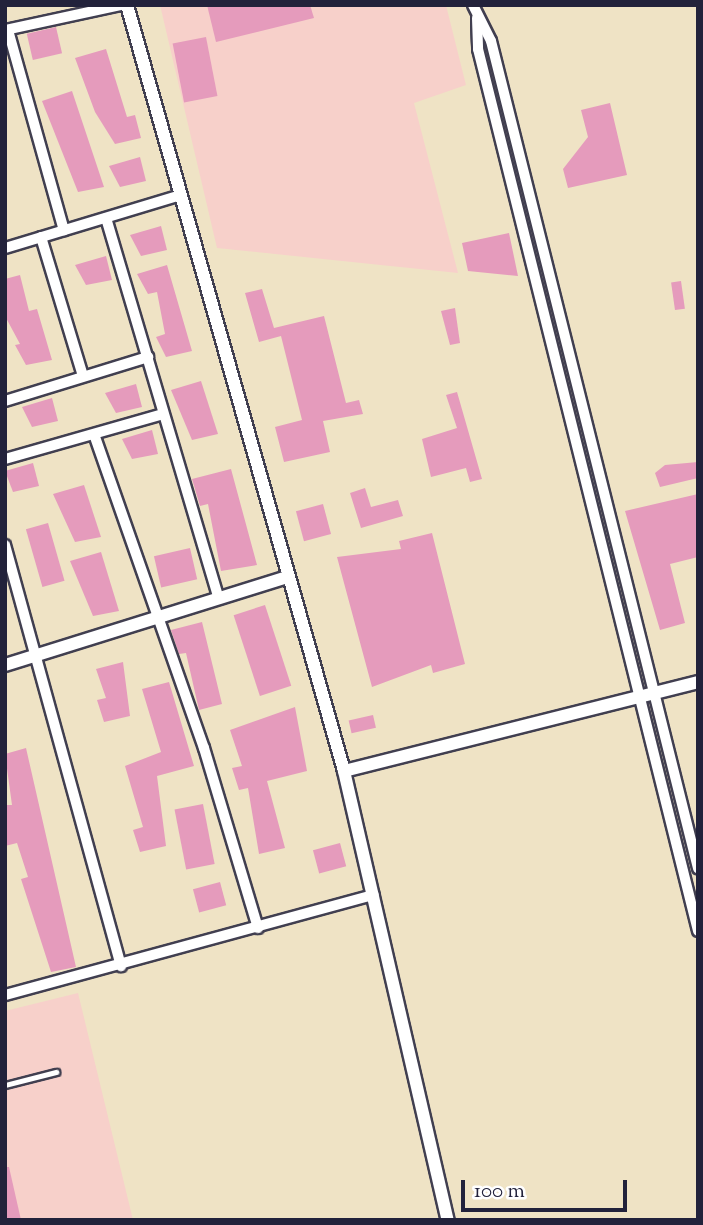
<!DOCTYPE html>
<html>
<head>
<meta charset="utf-8">
<style>
	body { margin:0 }
	#map { position:relative; width:703px; height:1225px; overflow:hidden; background:#efe3c5; font-family:"Sorts Mill Goudy",serif }
	div>[style] { position:absolute }
	.built>* { inset:0; background:#f7d0ca }
	.building>* { inset:0; background:#e59bbc; transform-origin:0 0 }
	.roads { filter:drop-shadow(2px 0 #413f50) drop-shadow(-2px 0 #413f50) drop-shadow(0 2px #413f50) drop-shadow(0 -2px #413f50) }
	.service>* { height:5px; margin:-2.5px; padding:0 2.5px; transform-origin:2.5px; border-radius:2.5px; background:#fff }
	.minor>* { height:10px; margin:-5px; padding:0 5px; transform-origin:5px; border-radius:5px; background:#fff }
	.tertiary>* { height:12px; margin:-6px; padding:0 6px; transform-origin:6px; border-radius:6px; background:#fff }
	span { translate:-50% -50%; white-space:nowrap; text-align:center; line-height:1.15; -webkit-text-stroke:5px #fff; paint-order:stroke }
	.frame { position:absolute; inset:0; border:7px solid #22223b; pointer-events:none }
	.scale { position:absolute; left:461px; top:1180px; width:166px; height:32px; box-sizing:border-box; border:4px solid #22223b; border-top:0; padding-left:9px; font-size:21px; line-height:24px; white-space:nowrap; color:#22223b; -webkit-text-stroke:5px #fff; paint-order:stroke }
</style>
</head>
<body>
<div id="map">
	<div class="built">
		<div style="clip-path:polygon(160px 5px,446px 5px,466px 85px,414px 103px,458px 273px,217px 248px)"></div>
		<div style="clip-path:polygon(78px 993px,133px 1220px,5px 1220px,5px 1011px)"></div>
	</div>
	<div class="building">
		<div style="clip-path:polygon(207px 5px,310px 5px,314px 18px,216px 42px)"></div>
		<div style="left:56px;top:27px;width:27px;height:30px;rotate:77deg"></div>
		<div style="left:206px;top:37px;width:60px;height:34px;rotate:79deg"></div>
		<div style="clip-path:polygon(106px 49px,127px 117px,135px 115px,141px 138px,115px 144px,95px 112px,75px 58px)"></div>
		<div style="clip-path:polygon(72px 91px,104px 187px,78px 192px,42px 101px)"></div>
		<div style="clip-path:polygon(610px 103px,627px 175px,568px 188px,563px 169px,588px 137px,581px 110px)"></div>
		<div style="clip-path:polygon(140px 157px,146px 181px,120px 187px,109px 166px)"></div>
		<div style="clip-path:polygon(161px 226px,167px 250px,141px 256px,130px 235px)"></div>
		<div style="clip-path:polygon(509px 233px,518px 276px,468px 271px,462px 243px)"></div>
		<div style="clip-path:polygon(106px 256px,112px 280px,86px 285px,75px 265px)"></div>
		<div style="clip-path:polygon(167px 265px,192px 351px,166px 357px,156px 337px,165px 334px,157px 292px,148px 294px,137px 274px)"></div>
		<div style="clip-path:polygon(20px 275px,29px 311px,37px 309px,52px 360px,26px 365px,15px 345px,20px 344px,5px 316px,5px 279px)"></div>
		<div style="left:681px;top:281px;width:28px;height:10px;rotate:82deg"></div>
		<div style="clip-path:polygon(262px 289px,274px 328px,324px 316px,346px 403px,359px 400px,363px 414px,323px 421px,330px 452px,284px 462px,275px 427px,302px 420px,281px 336px,259px 342px,245px 293px)"></div>
		<div style="clip-path:polygon(455px 308px,460px 343px,450px 345px,441px 311px)"></div>
		<div style="clip-path:polygon(201px 381px,218px 434px,192px 440px,171px 390px)"></div>
		<div style="clip-path:polygon(136px 384px,142px 407px,116px 413px,105px 393px)"></div>
		<div style="clip-path:polygon(457px 392px,482px 479px,470px 482px,466px 468px,431px 477px,422px 439px,457px 428px,446px 395px)"></div>
		<div style="clip-path:polygon(52px 398px,58px 421px,32px 427px,22px 407px)"></div>
		<div style="clip-path:polygon(152px 430px,158px 454px,132px 459px,122px 439px)"></div>
		<div style="clip-path:polygon(698px 462px,698px 478px,660px 487px,655px 473px,665px 465px)"></div>
		<div style="clip-path:polygon(33px 463px,39px 486px,13px 492px,5px 471px)"></div>
		<div style="clip-path:polygon(231px 469px,257px 565px,221px 571px,208px 504px,200px 506px,192px 479px)"></div>
		<div style="clip-path:polygon(84px 485px,101px 537px,75px 542px,53px 494px)"></div>
		<div style="clip-path:polygon(365px 488px,371px 507px,398px 500px,403px 516px,361px 528px,350px 493px)"></div>
		<div style="clip-path:polygon(698px 494px,698px 557px,670px 564px,685px 623px,660px 630px,625px 511px)"></div>
		<div style="left:323px;top:504px;width:31px;height:28px;rotate:75deg"></div>
		<div style="left:48px;top:523px;width:60px;height:23px;rotate:74deg"></div>
		<div style="clip-path:polygon(432px 533px,465px 664px,433px 673px,431px 665px,372px 687px,337px 557px,401px 549px,399px 541px)"></div>
		<div style="left:190px;top:548px;width:32px;height:37px;rotate:77deg"></div>
		<div style="clip-path:polygon(101px 552px,119px 611px,93px 616px,70px 561px)"></div>
		<div style="left:265px;top:605px;width:85px;height:33px;rotate:72deg"></div>
		<div style="clip-path:polygon(202px 622px,222px 704px,199px 710px,186px 653px,179px 654px,171px 630px)"></div>
		<div style="clip-path:polygon(123px 662px,130px 716px,104px 722px,97px 700px,106px 698px,96px 669px)"></div>
		<div style="clip-path:polygon(169px 682px,194px 766px,157px 776px,166px 846px,140px 852px,133px 830px,143px 827px,125px 766px,161px 752px,142px 689px)"></div>
		<div style="clip-path:polygon(295px 707px,307px 771px,267px 781px,285px 848px,259px 854px,248px 788px,239px 790px,232px 768px,242px 766px,230px 730px)"></div>
		<div style="left:373px;top:715px;width:13px;height:25px;rotate:77deg"></div>
		<div style="clip-path:polygon(26px 748px,76px 967px,51px 972px,21px 879px,28px 877px,17px 843px,5px 846px,5px 805px,12px 805px,5px 754px)"></div>
		<div style="left:203px;top:804px;width:61px;height:29px;rotate:79deg"></div>
		<div style="left:340px;top:843px;width:24px;height:28px;rotate:75deg"></div>
		<div style="left:220px;top:882px;width:24px;height:28px;rotate:75deg"></div>
		<div style="clip-path:polygon(5px 1167px,9px 1167px,21px 1220px,5px 1220px)"></div>
	</div>
	<div class="roads">
		<div class="service">
			<div style="left:5px;top:1085px;width:53px;rotate:-14.3deg"></div>
		</div>
		<div class="minor">
			<div style="left:473px;top:5px;width:40px;rotate:63.4deg"></div>
			<div style="left:491px;top:41px;width:853px;rotate:75.95deg"></div>
			<div style="left:477px;top:18px;width:31px;rotate:88deg"></div>
			<div style="left:478px;top:49px;width:909px;rotate:75.99deg"></div>
			<div style="left:5px;top:30px;width:119px;rotate:-12.2deg"></div>
			<div style="left:8px;top:30px;width:208px;rotate:74.4deg"></div>
			<div style="left:106px;top:218px;width:397px;rotate:73.5deg"></div>
			<div style="left:41px;top:237px;width:145px;rotate:73.2deg"></div>
			<div style="left:5px;top:248px;width:183px;rotate:-16.8deg"></div>
			<div style="left:5px;top:401px;width:150px;rotate:-17.1deg"></div>
			<div style="left:95px;top:437px;width:330px;rotate:70.7deg"></div>
			<div style="left:204px;top:748px;width:188px;rotate:73.3deg"></div>
			<div style="left:5px;top:459px;width:164px;rotate:-15.9deg"></div>
			<div style="left:5px;top:545px;width:437px;rotate:74.6deg"></div>
			<div style="left:5px;top:995px;width:382px;rotate:-15.2deg"></div>
		</div>
		<div class="tertiary">
			<div style="left:127px;top:5px;width:796px;rotate:74.18deg"></div>
			<div style="left:344px;top:771px;width:461px;rotate:77deg"></div>
			<div style="left:5px;top:665px;width:293px;rotate:-17.3deg"></div>
			<div style="left:344px;top:771px;width:365px;rotate:-14.1deg"></div>
		</div>
	</div>
	<div class="frame"></div>
	<div class="scale">100 m</div>
</div>
</body>
</html>
